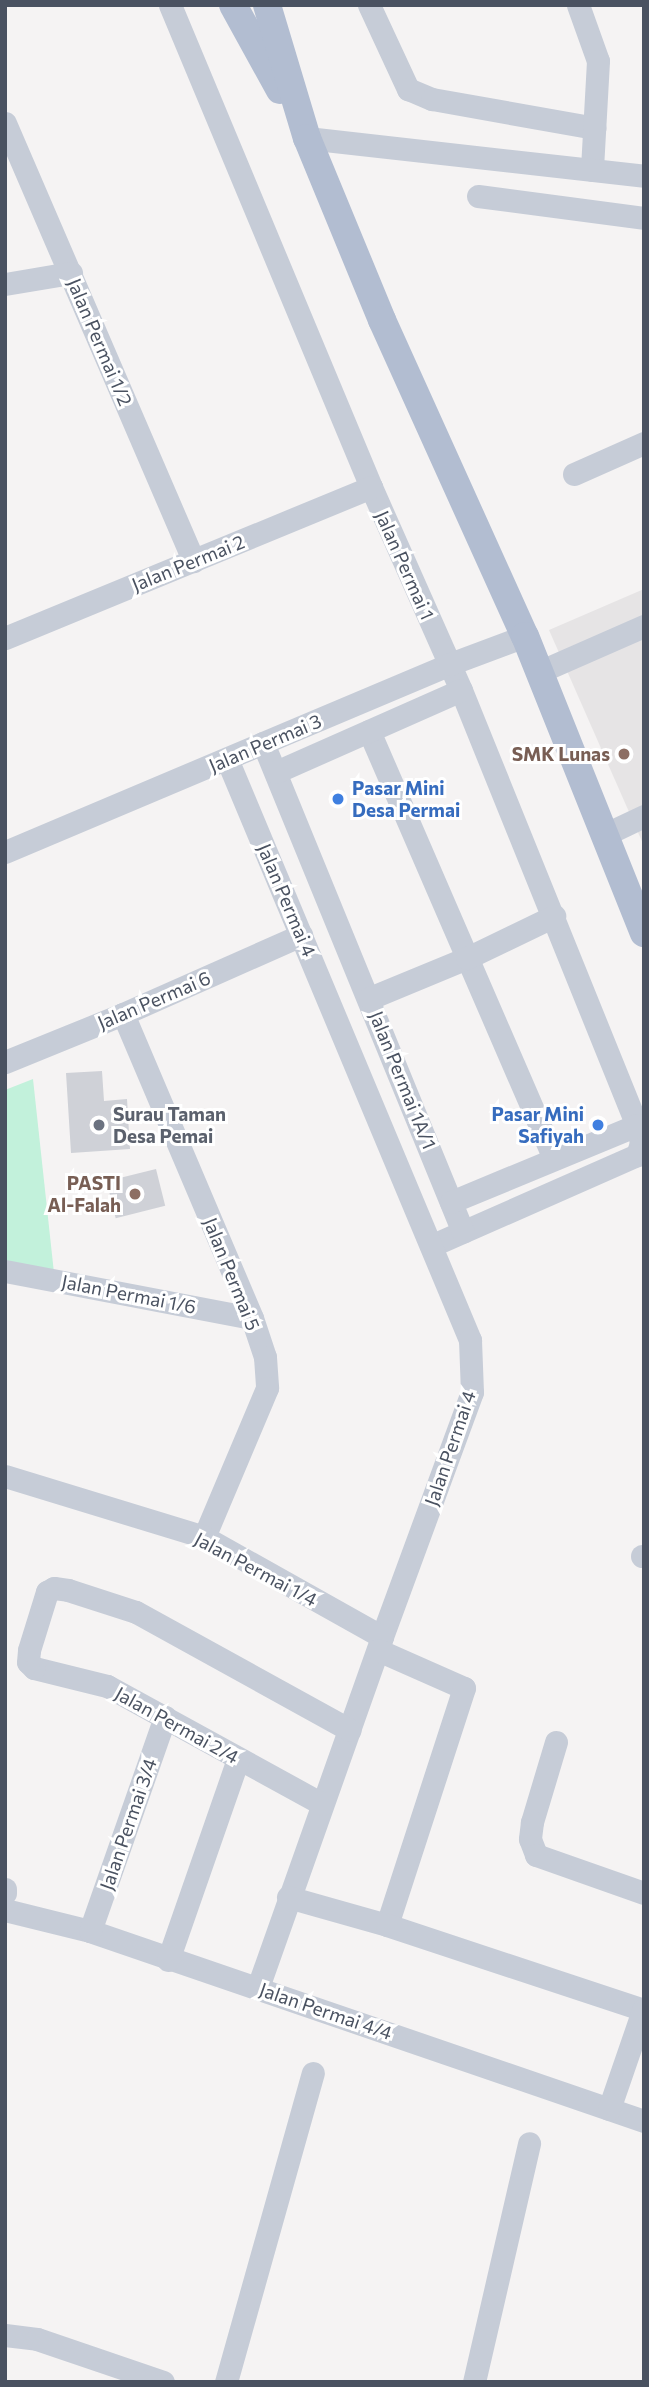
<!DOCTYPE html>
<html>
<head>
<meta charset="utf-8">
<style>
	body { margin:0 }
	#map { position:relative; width:649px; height:2387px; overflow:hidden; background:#f5f3f3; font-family:Commissioner,sans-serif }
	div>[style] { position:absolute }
	.education>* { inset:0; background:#e6e4e5 }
	.green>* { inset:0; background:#c2f1db }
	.building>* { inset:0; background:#cfd1d7; transform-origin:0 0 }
	.minor>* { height:23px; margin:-11.5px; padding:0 11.5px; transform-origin:11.5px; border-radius:11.5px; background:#c6ccd7 }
	.major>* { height:28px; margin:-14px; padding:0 14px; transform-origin:14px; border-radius:14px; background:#b2bdd1 }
	.dots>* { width:19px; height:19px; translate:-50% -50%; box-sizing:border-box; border:4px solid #fff; border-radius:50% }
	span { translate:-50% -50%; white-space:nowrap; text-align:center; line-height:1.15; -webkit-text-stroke:6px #fff; paint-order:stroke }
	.street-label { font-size:19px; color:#4a5261 }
	.education-label { font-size:19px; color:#785e54; font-weight:700 }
	.right { translate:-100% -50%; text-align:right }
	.shop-label { font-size:19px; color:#366cbe; font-weight:700 }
	.left { translate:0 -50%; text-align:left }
	.worship-label { font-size:19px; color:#5b616d; font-weight:700 }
	.frame { position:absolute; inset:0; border:7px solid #4a5261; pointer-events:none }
</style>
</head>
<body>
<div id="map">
	<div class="education">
		<div style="clip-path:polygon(644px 589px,644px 846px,549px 630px)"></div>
	</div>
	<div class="green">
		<div style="clip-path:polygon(33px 1079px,54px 1273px,5px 1263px,5px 1090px)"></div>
	</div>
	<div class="building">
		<div style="clip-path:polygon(102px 1071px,104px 1101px,127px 1099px,130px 1149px,71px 1153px,66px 1073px)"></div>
		<div style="left:156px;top:1169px;width:38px;height:51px;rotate:76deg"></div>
	</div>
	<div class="minor">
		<div style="left:170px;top:5px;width:522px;rotate:67.36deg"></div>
		<div style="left:371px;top:487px;width:222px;rotate:66.1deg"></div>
		<div style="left:461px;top:690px;width:469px;rotate:68deg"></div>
		<div style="left:637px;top:1125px;width:18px;rotate:77deg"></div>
		<div style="left:641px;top:1143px;width:13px;rotate:108deg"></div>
		<div style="left:637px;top:1155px;width:225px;rotate:156.2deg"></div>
		<div style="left:369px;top:5px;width:93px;rotate:65.1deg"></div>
		<div style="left:408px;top:89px;width:26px;rotate:23deg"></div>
		<div style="left:432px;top:99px;width:165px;rotate:10.1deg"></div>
		<div style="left:578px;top:5px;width:59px;rotate:70.3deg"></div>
		<div style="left:598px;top:61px;width:109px;rotate:93.2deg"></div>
		<div style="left:5px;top:123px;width:477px;rotate:66.7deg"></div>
		<div style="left:307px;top:138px;width:339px;rotate:6.4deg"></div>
		<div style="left:478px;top:196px;width:167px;rotate:7.5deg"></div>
		<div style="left:5px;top:284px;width:67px;rotate:-9.5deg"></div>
		<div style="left:574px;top:474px;width:77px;rotate:-23.9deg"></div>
		<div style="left:5px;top:638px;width:396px;rotate:-22.4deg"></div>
		<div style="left:539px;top:672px;width:115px;rotate:-23.7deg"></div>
		<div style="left:369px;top:731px;width:466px;rotate:66.6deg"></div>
		<div style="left:263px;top:743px;width:528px;rotate:67.76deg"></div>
		<div style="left:227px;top:759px;width:630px;rotate:67.3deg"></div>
		<div style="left:470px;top:1340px;width:52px;rotate:87.8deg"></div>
		<div style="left:472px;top:1392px;width:261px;rotate:110.2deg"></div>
		<div style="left:382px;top:1637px;width:372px;rotate:109.5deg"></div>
		<div style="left:276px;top:772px;width:202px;rotate:-23.9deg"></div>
		<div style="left:604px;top:835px;width:44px;rotate:-25.4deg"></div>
		<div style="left:5px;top:852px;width:483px;rotate:-22.9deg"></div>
		<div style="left:450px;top:664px;width:80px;rotate:-20.5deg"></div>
		<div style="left:370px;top:998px;width:105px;rotate:-22.4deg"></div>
		<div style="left:467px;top:958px;width:97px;rotate:-25.8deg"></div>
		<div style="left:123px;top:1014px;width:330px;rotate:67deg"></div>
		<div style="left:252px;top:1318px;width:41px;rotate:71.6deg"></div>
		<div style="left:265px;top:1357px;width:31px;rotate:86deg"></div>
		<div style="left:267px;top:1388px;width:162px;rotate:112.9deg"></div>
		<div style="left:5px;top:1062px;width:127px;rotate:-22.1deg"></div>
		<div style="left:123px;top:1014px;width:195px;rotate:-23.9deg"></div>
		<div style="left:451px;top:1202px;width:201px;rotate:-22.5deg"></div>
		<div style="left:5px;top:1271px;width:251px;rotate:10.8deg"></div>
		<div style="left:5px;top:1476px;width:208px;rotate:17deg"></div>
		<div style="left:204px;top:1537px;width:204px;rotate:29.3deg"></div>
		<div style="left:642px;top:1556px;width:2px"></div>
		<div style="left:378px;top:1650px;width:94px;rotate:23.8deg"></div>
		<div style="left:464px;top:1688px;width:249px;rotate:108deg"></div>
		<div style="left:556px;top:1742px;width:84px;rotate:106.7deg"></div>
		<div style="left:532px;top:1822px;width:17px;rotate:97deg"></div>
		<div style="left:530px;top:1839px;width:17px;rotate:69deg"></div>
		<div style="left:536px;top:1855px;width:114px;rotate:19.4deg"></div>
		<div style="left:322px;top:1804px;width:245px;rotate:-151.2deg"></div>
		<div style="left:107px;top:1686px;width:75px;rotate:-166.1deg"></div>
		<div style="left:34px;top:1668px;width:8px;rotate:-135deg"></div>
		<div style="left:28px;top:1662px;width:12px;rotate:-85deg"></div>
		<div style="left:29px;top:1650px;width:61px;rotate:-72.8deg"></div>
		<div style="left:47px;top:1592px;width:8px;rotate:-30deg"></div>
		<div style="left:54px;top:1588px;width:14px;rotate:8deg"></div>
		<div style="left:68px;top:1590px;width:71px;rotate:17.9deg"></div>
		<div style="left:136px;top:1612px;width:244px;rotate:28.9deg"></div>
		<div style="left:5px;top:1889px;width:4px;rotate:90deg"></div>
		<div style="left:288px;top:1897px;width:103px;rotate:15.8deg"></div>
		<div style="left:387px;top:1925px;width:271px;rotate:18.3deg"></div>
		<div style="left:5px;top:1910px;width:88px;rotate:13.9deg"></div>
		<div style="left:90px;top:1931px;width:586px;rotate:18.93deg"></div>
		<div style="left:90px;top:1931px;width:227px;rotate:-70.7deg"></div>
		<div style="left:168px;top:1960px;width:213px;rotate:-70.8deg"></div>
		<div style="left:609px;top:2109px;width:105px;rotate:-71deg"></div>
		<div style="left:5px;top:2335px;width:32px;rotate:7deg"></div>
		<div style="left:37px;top:2339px;width:133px;rotate:18.8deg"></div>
		<div style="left:226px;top:2382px;width:321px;rotate:-74.3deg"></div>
		<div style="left:474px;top:2382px;width:245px;rotate:-77deg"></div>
	</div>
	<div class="major">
		<div style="left:233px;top:5px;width:97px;rotate:61.1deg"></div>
		<div style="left:267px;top:5px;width:139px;rotate:73.3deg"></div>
		<div style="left:307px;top:138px;width:197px;rotate:67.6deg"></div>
		<div style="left:382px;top:320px;width:347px;rotate:65.7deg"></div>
		<div style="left:525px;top:636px;width:320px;rotate:68.2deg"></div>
	</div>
	<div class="dots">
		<div style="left:624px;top:754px;background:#8d6e63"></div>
		<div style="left:338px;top:799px;background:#3f7fe0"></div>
		<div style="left:99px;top:1125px;background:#6b7280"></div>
		<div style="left:598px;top:1125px;background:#3f7fe0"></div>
		<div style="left:135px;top:1194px;background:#8d6e63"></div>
	</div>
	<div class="street-label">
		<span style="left:100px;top:342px;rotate:67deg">Jalan Permai 1/2</span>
		<span style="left:188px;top:563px;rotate:-22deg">Jalan Permai 2</span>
		<span style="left:405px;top:565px;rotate:66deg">Jalan Permai 1</span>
		<span style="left:265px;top:743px;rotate:-23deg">Jalan Permai 3</span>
		<span style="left:287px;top:900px;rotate:67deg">Jalan Permai 4</span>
		<span style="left:154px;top:1000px;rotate:-23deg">Jalan Permai 6</span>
		<span style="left:403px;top:1080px;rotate:68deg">Jalan Permai 1A/1</span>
		<span style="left:232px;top:1274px;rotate:68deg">Jalan Permai 5</span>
		<span style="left:129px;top:1294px;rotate:11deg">Jalan Permai 1/6</span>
		<span style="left:450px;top:1448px;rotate:-71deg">Jalan Permai 4</span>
		<span style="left:256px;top:1569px;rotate:28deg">Jalan Permai 1/4</span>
		<span style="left:177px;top:1725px;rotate:29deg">Jalan Permai 2/4</span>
		<span style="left:128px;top:1824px;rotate:-71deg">Jalan Permai 3/4</span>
		<span style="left:326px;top:2011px;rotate:19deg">Jalan Permai 4/4</span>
	</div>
	<div class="education-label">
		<span class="right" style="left:610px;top:754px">SMK Lunas</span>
		<span class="right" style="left:121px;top:1194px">PASTI<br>Al-Falah</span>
	</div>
	<div class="shop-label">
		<span class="left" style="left:352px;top:799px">Pasar Mini<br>Desa Permai</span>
		<span class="right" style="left:584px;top:1125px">Pasar Mini<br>Safiyah</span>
	</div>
	<div class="worship-label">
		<span class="left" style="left:113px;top:1125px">Surau Taman<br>Desa Pemai</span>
	</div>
	<div class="frame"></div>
</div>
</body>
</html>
